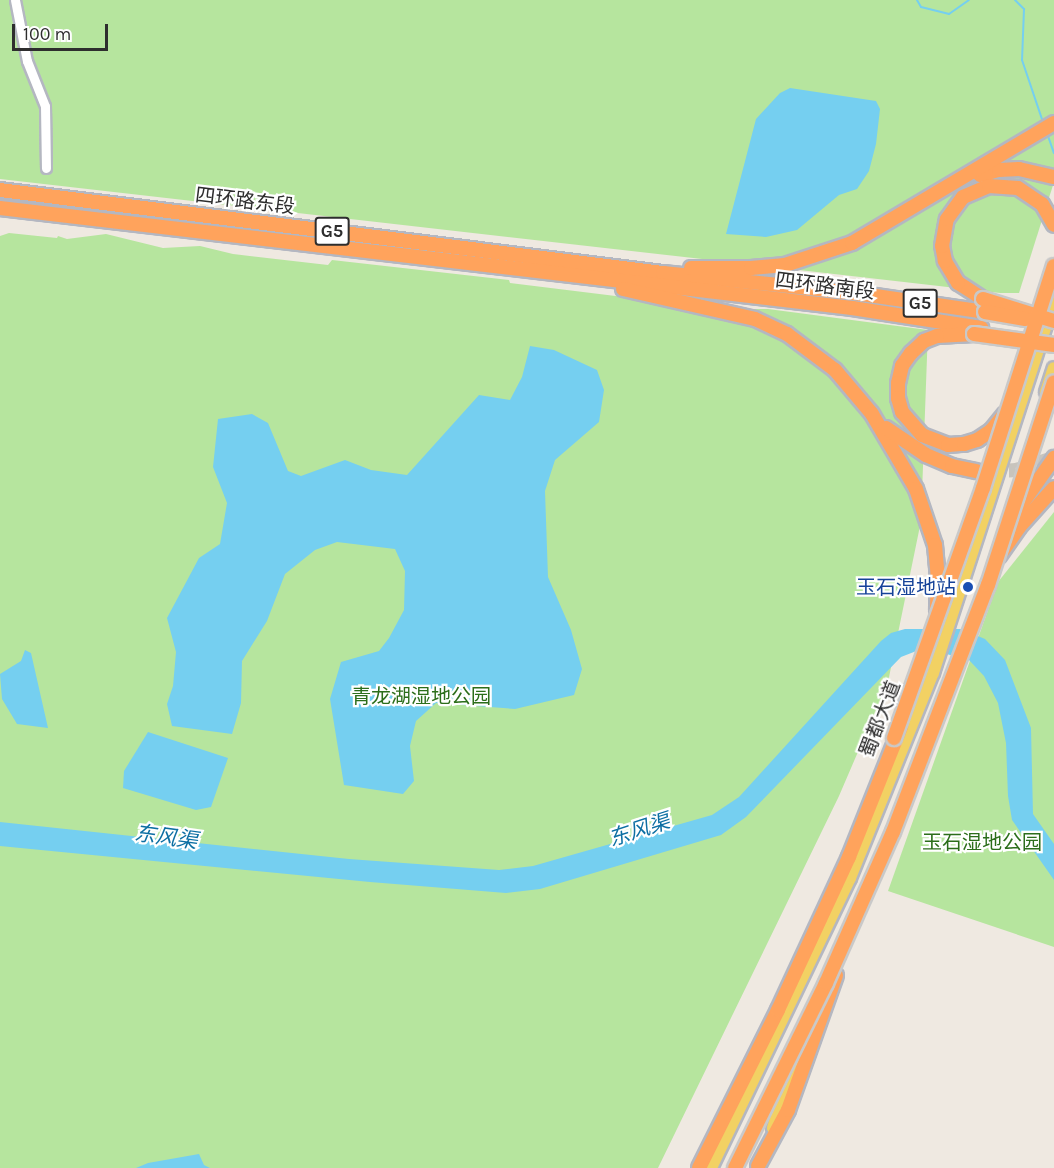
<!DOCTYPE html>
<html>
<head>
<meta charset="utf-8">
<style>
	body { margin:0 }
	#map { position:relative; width:1054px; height:1168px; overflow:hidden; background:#efe9e1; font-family:Karla,"Noto Sans SC",sans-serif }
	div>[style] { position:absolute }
	.green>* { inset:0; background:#b6e59e }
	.water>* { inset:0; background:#75cff0 }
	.stream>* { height:2px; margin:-1px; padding:0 1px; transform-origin:1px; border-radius:1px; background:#75cff0 }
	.highway-tunnel>* { height:14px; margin-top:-7px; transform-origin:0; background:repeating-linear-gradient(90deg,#c8c4bd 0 14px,transparent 0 21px) }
	.roads { filter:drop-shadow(2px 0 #b4b7c1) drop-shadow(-2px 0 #b4b7c1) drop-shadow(0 2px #b4b7c1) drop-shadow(0 -2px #b4b7c1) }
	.minor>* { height:9px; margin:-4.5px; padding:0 4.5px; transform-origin:4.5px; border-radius:4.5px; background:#fff }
	.major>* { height:12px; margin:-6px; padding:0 6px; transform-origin:6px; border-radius:6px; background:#f2d163 }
	.highway>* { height:14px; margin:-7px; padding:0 7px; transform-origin:7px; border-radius:7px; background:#ffa35c }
	.bridges { filter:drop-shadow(2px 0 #c9c9c9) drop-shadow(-2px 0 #c9c9c9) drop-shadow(0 2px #c9c9c9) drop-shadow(0 -2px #c9c9c9) }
	.highway-bridge>* { height:14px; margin:-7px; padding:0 7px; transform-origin:7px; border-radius:7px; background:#ffa35c }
	.dots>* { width:16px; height:16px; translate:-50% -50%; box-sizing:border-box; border:3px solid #fff; border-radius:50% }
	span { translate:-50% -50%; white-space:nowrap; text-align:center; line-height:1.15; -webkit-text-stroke:4.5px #fff; paint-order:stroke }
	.shield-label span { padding:2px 4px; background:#fff; border:2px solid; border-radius:4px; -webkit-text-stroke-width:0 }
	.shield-label { font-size:18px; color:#2e2e2e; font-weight:700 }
	.street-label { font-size:20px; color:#2e2e2e }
	.transit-label { font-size:20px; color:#164399 }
	.right { translate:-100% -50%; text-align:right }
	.park-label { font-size:20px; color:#2c6e1b }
	.water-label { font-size:21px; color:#0d6fa3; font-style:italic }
	.scale { position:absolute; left:12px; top:24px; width:96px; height:27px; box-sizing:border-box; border:3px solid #2e2e2e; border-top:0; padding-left:8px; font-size:18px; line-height:21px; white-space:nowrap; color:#2e2e2e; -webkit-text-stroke:4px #fff; paint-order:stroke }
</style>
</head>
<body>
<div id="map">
	<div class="green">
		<div style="clip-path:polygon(0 0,1054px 0,1054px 182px,1019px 293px,1000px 293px,0 179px)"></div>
		<div style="clip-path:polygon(9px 233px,57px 238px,58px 236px,67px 239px,106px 234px,163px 248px,200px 246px,233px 254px,328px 265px,332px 260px,509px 280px,510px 283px,721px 309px,768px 309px,928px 330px,921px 521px,888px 682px,839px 796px,658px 1168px,0 1168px,0 236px)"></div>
		<div style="clip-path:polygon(1054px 512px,1054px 947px,888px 891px,998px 582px)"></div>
	</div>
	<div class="water">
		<div style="clip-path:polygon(790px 88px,876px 101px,880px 109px,876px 144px,869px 171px,857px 189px,839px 195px,797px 230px,766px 237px,726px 234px,756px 119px,780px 93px)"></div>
		<div style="clip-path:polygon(530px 346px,554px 350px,597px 370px,604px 390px,599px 422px,555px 460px,545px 491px,548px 577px,571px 630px,582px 669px,574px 695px,515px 709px,436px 703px,416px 721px,410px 746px,414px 781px,403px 794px,344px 785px,330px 699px,341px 662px,379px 651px,389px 638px,404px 610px,405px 571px,395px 549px,337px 542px,315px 550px,285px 574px,267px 621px,242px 661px,241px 703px,232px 734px,172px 726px,167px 704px,173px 686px,176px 652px,167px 618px,199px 558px,220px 544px,227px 503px,213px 467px,218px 419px,252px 414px,268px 423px,288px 471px,301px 476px,345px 460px,371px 470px,407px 475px,479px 395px,510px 400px,522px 377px)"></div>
		<div style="clip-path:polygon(905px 629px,961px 629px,985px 639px,1005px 660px,1031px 728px,1033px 814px,1054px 844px,1054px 880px,1012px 820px,1008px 796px,1006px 743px,998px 703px,984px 676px,969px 660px,924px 648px,901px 657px,746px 817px,721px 835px,540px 889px,506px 893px,370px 882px,0 846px,0 822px,349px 859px,499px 870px,533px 866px,712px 815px,739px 797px,881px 641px,891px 633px)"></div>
		<div style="clip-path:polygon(25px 650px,31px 653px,48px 728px,17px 724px,2px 699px,0 674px,21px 661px)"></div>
		<div style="clip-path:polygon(148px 732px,228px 758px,211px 807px,196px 810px,123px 788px,124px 771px)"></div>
		<div style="clip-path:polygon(199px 1154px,204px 1165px,210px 1168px,136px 1168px,148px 1163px)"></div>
	</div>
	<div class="stream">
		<div style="left:917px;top:0;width:8px;rotate:60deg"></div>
		<div style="left:921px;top:7px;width:29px;rotate:14deg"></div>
		<div style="left:949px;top:14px;width:24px;rotate:-35deg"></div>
		<div style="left:1015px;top:0;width:13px;rotate:45deg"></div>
		<div style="left:1024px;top:9px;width:51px;rotate:92.2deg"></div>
		<div style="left:1022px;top:60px;width:65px;rotate:71.3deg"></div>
		<div style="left:1047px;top:133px;width:21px;rotate:71deg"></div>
	</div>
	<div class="highway-tunnel">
		<div style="left:988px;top:472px;width:28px;rotate:-4deg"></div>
		<div style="left:1016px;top:470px;width:40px;rotate:-18deg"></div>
	</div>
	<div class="roads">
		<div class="minor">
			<div style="left:15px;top:0;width:62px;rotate:78.9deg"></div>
			<div style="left:27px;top:61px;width:48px;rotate:68.2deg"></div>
			<div style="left:45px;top:106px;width:62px;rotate:89.1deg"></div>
		</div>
		<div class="major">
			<div style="left:1046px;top:392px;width:25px;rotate:-72deg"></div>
			<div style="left:773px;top:1128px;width:78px;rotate:-73deg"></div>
			<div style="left:711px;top:1168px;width:322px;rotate:-64.4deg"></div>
			<div style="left:850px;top:878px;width:221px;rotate:-68deg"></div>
			<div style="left:933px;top:673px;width:391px;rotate:-72deg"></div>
		</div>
		<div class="highway">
			<div style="left:980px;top:175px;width:20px;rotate:-15deg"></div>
			<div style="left:999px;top:170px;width:20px;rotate:-3deg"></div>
			<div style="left:1019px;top:169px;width:36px;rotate:13deg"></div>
			<div style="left:0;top:190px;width:668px;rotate:7.14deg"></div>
			<div style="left:663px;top:273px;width:193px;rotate:5.9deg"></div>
			<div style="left:855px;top:293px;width:131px;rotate:8.3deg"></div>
			<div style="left:0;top:208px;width:858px;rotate:6.69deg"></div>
			<div style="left:852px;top:308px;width:131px;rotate:8.8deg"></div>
			<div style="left:691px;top:268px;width:60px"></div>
			<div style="left:751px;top:268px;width:34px;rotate:-5deg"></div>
			<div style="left:785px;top:265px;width:71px;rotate:-18.2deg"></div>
			<div style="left:852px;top:243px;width:235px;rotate:-30.7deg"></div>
			<div style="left:623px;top:289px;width:135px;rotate:12.8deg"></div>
			<div style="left:755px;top:319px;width:35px;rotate:25deg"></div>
			<div style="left:787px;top:334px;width:60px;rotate:36.9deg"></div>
			<div style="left:835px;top:370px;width:57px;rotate:49.9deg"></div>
			<div style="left:872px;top:414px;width:87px;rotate:59.6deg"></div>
			<div style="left:916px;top:489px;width:59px;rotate:71.3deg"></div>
			<div style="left:935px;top:545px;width:34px;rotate:85deg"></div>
			<div style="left:938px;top:579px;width:31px;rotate:92deg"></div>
			<div style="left:983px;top:299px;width:30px;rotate:-147deg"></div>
			<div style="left:958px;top:283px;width:26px;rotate:-121deg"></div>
			<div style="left:945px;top:261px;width:15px;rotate:-101deg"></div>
			<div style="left:942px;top:246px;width:27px;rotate:-80deg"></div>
			<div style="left:947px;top:219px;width:27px;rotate:-54deg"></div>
			<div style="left:963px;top:197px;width:28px;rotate:-23deg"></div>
			<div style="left:989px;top:186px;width:29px;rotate:4deg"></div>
			<div style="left:1018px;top:188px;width:29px;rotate:34deg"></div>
			<div style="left:1042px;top:204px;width:24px;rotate:60deg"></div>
			<div style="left:974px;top:334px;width:37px;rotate:177deg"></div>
			<div style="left:937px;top:336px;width:14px;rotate:159deg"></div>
			<div style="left:924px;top:341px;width:18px;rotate:137deg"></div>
			<div style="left:911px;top:353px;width:16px;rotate:125deg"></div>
			<div style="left:902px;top:366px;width:17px;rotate:103deg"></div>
			<div style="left:898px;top:383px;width:15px;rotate:90deg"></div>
			<div style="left:898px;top:398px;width:15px;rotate:74deg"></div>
			<div style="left:902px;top:412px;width:30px;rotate:49deg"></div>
			<div style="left:922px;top:435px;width:28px;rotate:21deg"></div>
			<div style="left:948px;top:445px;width:16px;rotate:-4deg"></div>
			<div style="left:964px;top:444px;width:14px;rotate:-17deg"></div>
			<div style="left:977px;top:440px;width:17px;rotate:-33deg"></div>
			<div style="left:991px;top:431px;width:22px;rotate:-51deg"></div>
			<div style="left:886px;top:428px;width:48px;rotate:34deg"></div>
			<div style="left:926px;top:455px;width:28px;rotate:23deg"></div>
			<div style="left:952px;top:466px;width:25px;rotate:12deg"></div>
			<div style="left:1014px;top:515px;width:70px;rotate:-54.9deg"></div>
			<div style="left:999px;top:556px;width:35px;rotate:-55deg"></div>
			<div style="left:1019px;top:527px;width:52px;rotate:-48.1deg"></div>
			<div style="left:758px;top:1166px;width:64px;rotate:-61.8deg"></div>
			<div style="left:788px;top:1110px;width:143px;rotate:-70.4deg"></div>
			<div style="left:699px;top:1168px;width:177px;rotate:-63.4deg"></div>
			<div style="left:778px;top:1010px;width:169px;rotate:-65.1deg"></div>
			<div style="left:849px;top:857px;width:140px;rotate:-68.2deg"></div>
		</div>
	</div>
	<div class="bridges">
		<div class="highway-bridge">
			<div style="left:983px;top:299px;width:74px;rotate:17.2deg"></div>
			<div style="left:985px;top:312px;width:41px;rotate:9.9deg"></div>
			<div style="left:974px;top:334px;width:81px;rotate:7.8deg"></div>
			<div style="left:894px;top:738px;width:265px;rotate:-70.4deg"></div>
			<div style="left:983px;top:488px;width:233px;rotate:-72.3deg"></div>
			<div style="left:735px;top:1168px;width:206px;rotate:-63.8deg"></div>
			<div style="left:826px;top:983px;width:165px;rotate:-66.1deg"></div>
			<div style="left:893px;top:832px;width:265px;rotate:-69deg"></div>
			<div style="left:988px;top:585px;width:213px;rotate:-72deg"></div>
		</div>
	</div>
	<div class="dots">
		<div style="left:968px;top:587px;background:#1a4fb4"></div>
	</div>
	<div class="shield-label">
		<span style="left:332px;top:231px">G5</span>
		<span style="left:920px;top:303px">G5</span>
	</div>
	<div class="street-label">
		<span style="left:245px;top:201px;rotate:7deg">四环路东段</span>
		<span style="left:825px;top:286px;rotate:7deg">四环路南段</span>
		<span style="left:880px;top:719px;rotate:-69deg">蜀都大道</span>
	</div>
	<div class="transit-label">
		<span class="right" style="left:956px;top:587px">玉石湿地站</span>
	</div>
	<div class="park-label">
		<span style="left:421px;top:696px">青龙湖湿地公园</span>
		<span style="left:982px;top:842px">玉石湿地公园</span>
	</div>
	<div class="water-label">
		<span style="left:639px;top:830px;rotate:-18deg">东风渠</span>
		<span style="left:166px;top:837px;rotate:8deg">东风渠</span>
	</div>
	<div class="scale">100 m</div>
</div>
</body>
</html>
